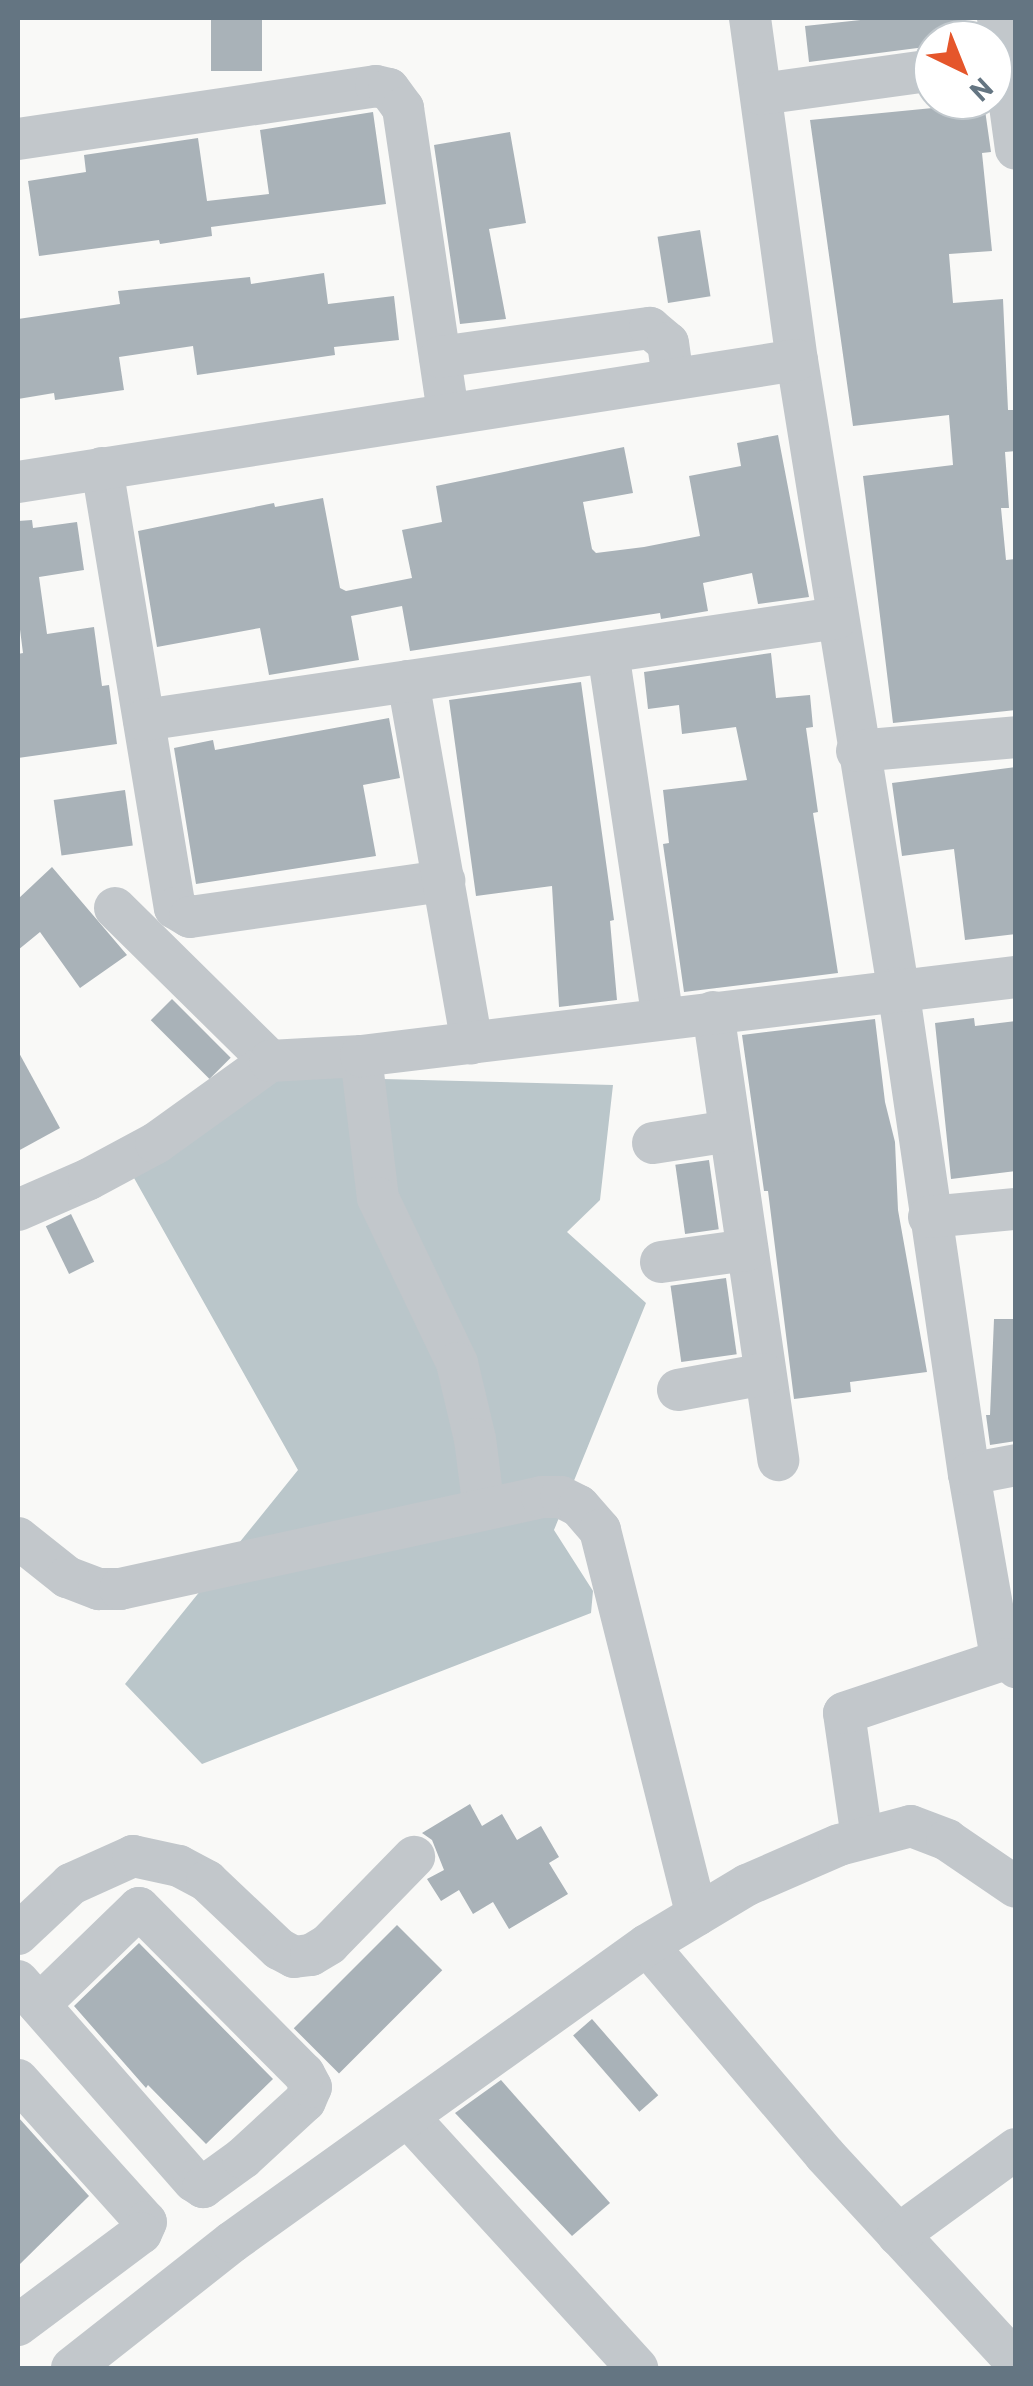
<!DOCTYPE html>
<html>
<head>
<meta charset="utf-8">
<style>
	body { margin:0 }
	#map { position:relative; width:1033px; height:2386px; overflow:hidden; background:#f9f9f7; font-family:Barlow,sans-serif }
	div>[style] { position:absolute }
	.water>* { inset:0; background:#bac6ca }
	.building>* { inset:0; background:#a9b2b8; transform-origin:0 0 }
	.minor>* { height:42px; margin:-21px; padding:0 21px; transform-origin:21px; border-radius:21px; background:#c2c7cb }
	span { translate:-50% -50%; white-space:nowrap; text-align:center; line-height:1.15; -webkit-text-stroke:10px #fff; paint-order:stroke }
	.frame { position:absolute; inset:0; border:20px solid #647582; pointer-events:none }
	.north { position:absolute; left:913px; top:20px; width:100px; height:100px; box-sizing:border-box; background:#fff; border:2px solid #c1c8cd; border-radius:50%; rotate:137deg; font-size:28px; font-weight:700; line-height:40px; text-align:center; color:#647582 }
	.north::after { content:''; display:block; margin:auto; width:35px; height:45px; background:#e5562b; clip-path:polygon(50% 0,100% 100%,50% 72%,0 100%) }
</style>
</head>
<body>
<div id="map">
	<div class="water">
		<div style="clip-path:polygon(266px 1076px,613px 1085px,600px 1200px,567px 1232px,646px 1303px,554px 1530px,593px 1591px,591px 1613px,202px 1764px,125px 1684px,298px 1470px,134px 1178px)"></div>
	</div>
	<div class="building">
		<div style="left:211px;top:18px;width:51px;height:53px"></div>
		<div style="clip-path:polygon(879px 18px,965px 18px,967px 40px,933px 40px,933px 46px,809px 62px,805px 26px)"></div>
		<div style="clip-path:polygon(984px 103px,991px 152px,982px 153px,992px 251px,949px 254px,953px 303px,1003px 299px,1008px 410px,1016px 410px,1016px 451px,1005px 452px,1009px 508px,1001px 508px,1006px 560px,1016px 559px,1016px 710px,893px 723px,863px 476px,953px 465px,949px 415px,853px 426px,810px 120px)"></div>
		<div style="clip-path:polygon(373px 112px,386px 204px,211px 227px,212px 236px,160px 244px,159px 240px,39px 256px,28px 181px,86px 172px,84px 155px,198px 138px,207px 201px,269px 194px,260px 130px)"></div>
		<div style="clip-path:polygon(510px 132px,526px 223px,489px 229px,506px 319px,460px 324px,434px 145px)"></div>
		<div style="left:700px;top:230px;width:67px;height:43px;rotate:81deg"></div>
		<div style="clip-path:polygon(324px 273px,328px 304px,394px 296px,399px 340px,334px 347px,335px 355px,197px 375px,193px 346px,119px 357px,124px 390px,55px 400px,54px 393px,18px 399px,18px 319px,120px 304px,118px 291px,250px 277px,251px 284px)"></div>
		<div style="clip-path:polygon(778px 435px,809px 597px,758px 604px,752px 573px,703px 583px,708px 611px,661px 619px,660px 613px,410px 651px,402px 606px,351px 616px,359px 660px,269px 675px,260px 628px,157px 647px,138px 531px,274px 503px,275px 507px,323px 498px,340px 588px,346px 591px,412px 578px,402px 530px,442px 522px,436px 486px,624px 447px,633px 493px,583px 502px,592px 549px,596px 553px,644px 547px,700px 536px,689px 476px,741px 466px,737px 443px)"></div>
		<div style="clip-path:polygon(32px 520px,33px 528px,77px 522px,84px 570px,39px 577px,47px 634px,94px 627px,102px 686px,109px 685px,117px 744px,18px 758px,18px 654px,23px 653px,18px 614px,18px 521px)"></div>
		<div style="clip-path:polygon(771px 653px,776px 698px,810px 695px,813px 727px,806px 728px,818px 812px,813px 813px,838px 973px,684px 992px,663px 844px,669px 843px,663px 790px,747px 780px,736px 727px,682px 734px,679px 705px,648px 709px,644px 672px)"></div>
		<div style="clip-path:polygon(581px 682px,614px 920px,610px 921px,617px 1000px,559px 1007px,552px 886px,476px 896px,449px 700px)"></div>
		<div style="clip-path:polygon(389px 718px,400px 778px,363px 785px,376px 856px,196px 884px,174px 748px,213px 740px,215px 750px)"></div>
		<div style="clip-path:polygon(1016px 767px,1016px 934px,965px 940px,954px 849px,902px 856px,892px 783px)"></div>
		<div style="left:125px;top:790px;width:56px;height:72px;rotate:82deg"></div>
		<div style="clip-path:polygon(52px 867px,127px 955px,80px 988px,40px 932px,18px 950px,18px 899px)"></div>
		<div style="left:172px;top:999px;width:83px;height:30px;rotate:45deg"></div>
		<div style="clip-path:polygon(974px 1018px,975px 1026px,1016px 1021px,1016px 1171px,951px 1179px,935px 1023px)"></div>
		<div style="clip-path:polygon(875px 1019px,885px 1102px,895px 1142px,898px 1210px,927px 1372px,850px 1382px,851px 1392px,794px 1399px,768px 1191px,764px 1191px,742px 1035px)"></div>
		<div style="clip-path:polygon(18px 1051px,60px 1128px,18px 1151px)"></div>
		<div style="left:709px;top:1160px;width:70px;height:34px;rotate:82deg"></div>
		<div style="left:71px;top:1214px;width:53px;height:28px;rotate:64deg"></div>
		<div style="left:726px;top:1278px;width:77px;height:56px;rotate:82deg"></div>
		<div style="clip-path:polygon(994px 1319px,1016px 1319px,1016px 1441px,990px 1445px,986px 1415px,990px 1415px)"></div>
		<div style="clip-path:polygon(470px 1804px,482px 1826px,502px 1814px,517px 1840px,541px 1826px,559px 1857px,549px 1863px,568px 1894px,509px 1929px,493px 1902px,473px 1914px,459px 1890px,441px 1901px,427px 1879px,444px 1870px,432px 1840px,422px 1833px)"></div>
		<div style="left:397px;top:1925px;width:64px;height:146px;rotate:45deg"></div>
		<div style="clip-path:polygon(139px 1943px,273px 2079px,206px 2144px,148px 2085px,146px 2088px,74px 2006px)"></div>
		<div style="left:592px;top:2019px;width:101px;height:25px;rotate:49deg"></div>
		<div style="clip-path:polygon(501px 2080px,610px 2203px,572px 2236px,455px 2113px)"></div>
		<div style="clip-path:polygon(18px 2117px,89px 2196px,18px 2266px)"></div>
	</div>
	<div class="minor">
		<div style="left:750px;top:18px;width:345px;rotate:82.2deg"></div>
		<div style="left:797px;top:360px;width:636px;rotate:80.86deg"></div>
		<div style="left:898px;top:988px;width:491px;rotate:81.7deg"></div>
		<div style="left:969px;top:1474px;width:180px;rotate:80.1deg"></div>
		<div style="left:1000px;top:1651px;width:23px;rotate:45deg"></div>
		<div style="left:998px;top:18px;width:132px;rotate:82.2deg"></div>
		<div style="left:761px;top:94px;width:174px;rotate:-7.9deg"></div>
		<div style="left:18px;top:139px;width:362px;rotate:-8.4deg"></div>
		<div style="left:376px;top:86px;width:13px;rotate:13deg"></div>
		<div style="left:389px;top:89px;width:24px;rotate:54deg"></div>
		<div style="left:403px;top:108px;width:309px;rotate:81.6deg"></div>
		<div style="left:440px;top:357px;width:212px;rotate:-7.9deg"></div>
		<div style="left:650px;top:328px;width:23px;rotate:40deg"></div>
		<div style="left:668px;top:343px;width:36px;rotate:82deg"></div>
		<div style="left:102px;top:468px;width:446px;rotate:80.6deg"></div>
		<div style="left:175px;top:908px;width:17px;rotate:31deg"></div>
		<div style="left:190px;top:917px;width:257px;rotate:-8.1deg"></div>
		<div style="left:18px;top:482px;width:788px;rotate:-8.9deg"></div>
		<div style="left:608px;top:652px;width:370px;rotate:81.5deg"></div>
		<div style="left:408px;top:681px;width:368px;rotate:80deg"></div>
		<div style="left:144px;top:720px;width:700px;rotate:-8.37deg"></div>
		<div style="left:857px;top:751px;width:160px;rotate:-5deg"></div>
		<div style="left:115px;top:908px;width:218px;rotate:44.6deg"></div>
		<div style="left:713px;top:1012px;width:453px;rotate:81.7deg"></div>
		<div style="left:361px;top:1056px;width:143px;rotate:83.2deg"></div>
		<div style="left:378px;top:1198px;width:183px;rotate:64.4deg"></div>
		<div style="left:457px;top:1363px;width:78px;rotate:76.7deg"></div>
		<div style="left:475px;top:1439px;width:71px;rotate:82.7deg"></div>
		<div style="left:653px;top:1143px;width:78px;rotate:-8.9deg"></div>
		<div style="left:18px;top:1210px;width:77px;rotate:-23.6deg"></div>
		<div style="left:89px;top:1179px;width:76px;rotate:-28.2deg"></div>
		<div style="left:156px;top:1143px;width:140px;rotate:-35.7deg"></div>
		<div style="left:270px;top:1061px;width:91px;rotate:-3.1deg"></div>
		<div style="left:361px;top:1056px;width:660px;rotate:-6.88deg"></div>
		<div style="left:929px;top:1217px;width:87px;rotate:-5.3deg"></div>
		<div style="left:661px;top:1262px;width:87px;rotate:-7.9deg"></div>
		<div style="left:678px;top:1390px;width:88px;rotate:-10.4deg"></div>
		<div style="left:969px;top:1474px;width:48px;rotate:-10.8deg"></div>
		<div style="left:18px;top:1538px;width:63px;rotate:38.5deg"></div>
		<div style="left:67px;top:1577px;width:34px;rotate:21deg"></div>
		<div style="left:99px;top:1589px;width:21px"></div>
		<div style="left:120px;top:1589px;width:432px;rotate:-12.3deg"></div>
		<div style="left:542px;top:1497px;width:19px"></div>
		<div style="left:561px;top:1497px;width:20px;rotate:27deg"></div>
		<div style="left:579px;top:1506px;width:32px;rotate:49deg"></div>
		<div style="left:600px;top:1530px;width:397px;rotate:75.9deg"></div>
		<div style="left:862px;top:1838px;width:126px;rotate:-98.2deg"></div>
		<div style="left:844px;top:1713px;width:170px;rotate:-18.5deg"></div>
		<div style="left:18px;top:1934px;width:73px;rotate:-43.3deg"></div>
		<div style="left:71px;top:1884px;width:68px;rotate:-24.3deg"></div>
		<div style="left:133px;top:1856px;width:47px;rotate:12.3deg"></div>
		<div style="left:179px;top:1866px;width:32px;rotate:28deg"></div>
		<div style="left:207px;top:1881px;width:99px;rotate:43.4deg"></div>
		<div style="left:279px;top:1949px;width:17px;rotate:28deg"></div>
		<div style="left:294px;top:1957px;width:17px;rotate:-7deg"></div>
		<div style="left:311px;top:1955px;width:21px;rotate:-31deg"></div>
		<div style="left:329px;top:1944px;width:122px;rotate:-45.7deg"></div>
		<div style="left:647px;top:1945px;width:275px;rotate:49.7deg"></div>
		<div style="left:825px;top:2155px;width:282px;rotate:47.3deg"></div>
		<div style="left:18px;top:1981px;width:266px;rotate:48.7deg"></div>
		<div style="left:194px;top:2181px;width:11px;rotate:34deg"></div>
		<div style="left:203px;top:2187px;width:49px;rotate:-35.9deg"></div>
		<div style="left:243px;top:2158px;width:84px;rotate:-42.6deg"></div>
		<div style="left:305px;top:2101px;width:15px;rotate:-67deg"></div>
		<div style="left:311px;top:2087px;width:15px;rotate:-118deg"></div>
		<div style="left:304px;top:2074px;width:234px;rotate:-134.8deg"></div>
		<div style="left:139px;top:1908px;width:139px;rotate:135.9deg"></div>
		<div style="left:18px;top:2080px;width:191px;rotate:48deg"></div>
		<div style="left:146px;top:2222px;width:12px;rotate:114deg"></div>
		<div style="left:141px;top:2233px;width:154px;rotate:143.2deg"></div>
		<div style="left:408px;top:2117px;width:340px;rotate:47.6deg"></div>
		<div style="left:898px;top:2235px;width:146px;rotate:-36.1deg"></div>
		<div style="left:72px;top:2368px;width:204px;rotate:-38.2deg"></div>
		<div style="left:232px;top:2242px;width:510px;rotate:-35.59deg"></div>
		<div style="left:647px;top:1945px;width:117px;rotate:-31deg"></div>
		<div style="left:747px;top:1885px;width:100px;rotate:-23.5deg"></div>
		<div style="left:839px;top:1845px;width:74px;rotate:-14.8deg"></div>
		<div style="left:911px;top:1826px;width:39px;rotate:21deg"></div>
		<div style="left:947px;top:1840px;width:83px;rotate:34.3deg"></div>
	</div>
	<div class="frame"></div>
	<div class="north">N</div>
</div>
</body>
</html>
